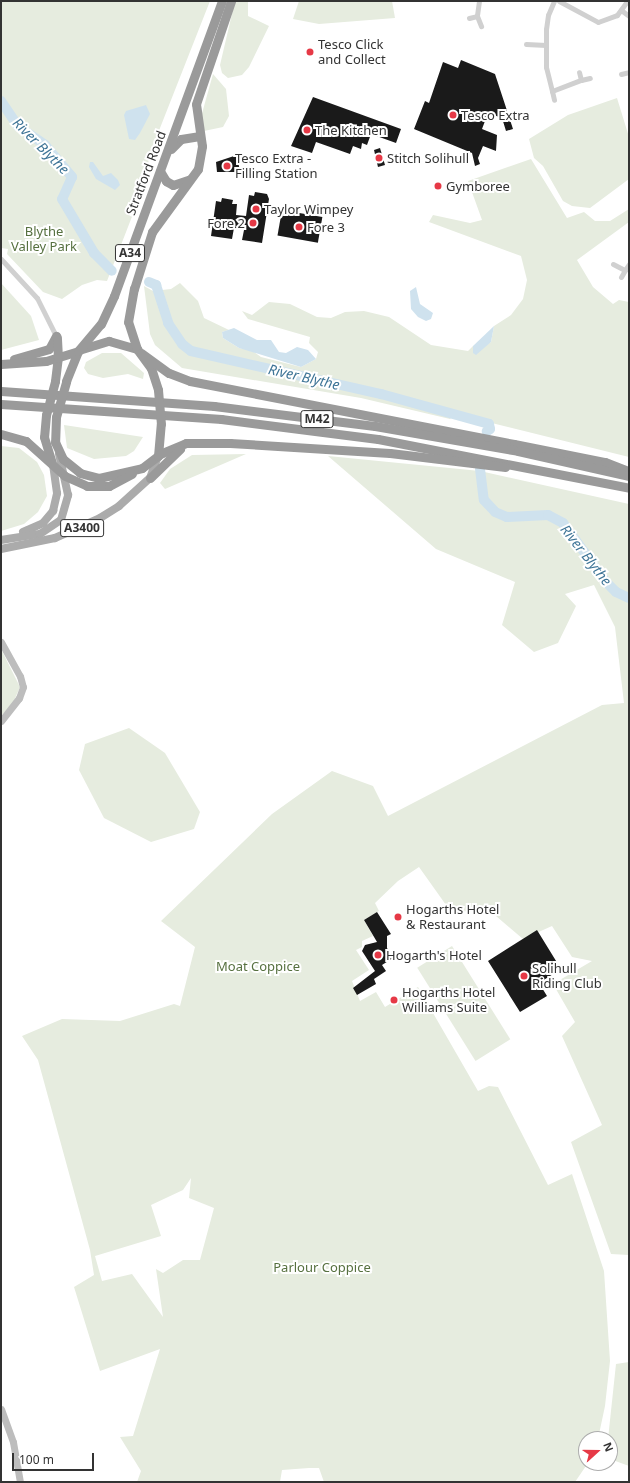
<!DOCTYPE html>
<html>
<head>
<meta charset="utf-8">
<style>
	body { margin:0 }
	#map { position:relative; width:630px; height:1483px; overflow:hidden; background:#fff; font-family:"Noto Sans",sans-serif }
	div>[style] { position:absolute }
	.green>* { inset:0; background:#e6ecdf; transform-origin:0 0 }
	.water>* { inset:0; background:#cfe2ee }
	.river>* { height:10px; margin:-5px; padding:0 5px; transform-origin:5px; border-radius:5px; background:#cfe2ee }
	.building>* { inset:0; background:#1a1a1a; transform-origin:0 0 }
	.street>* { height:5px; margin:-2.5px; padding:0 2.5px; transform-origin:2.5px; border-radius:2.5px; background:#d0d0d0 }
	.secondary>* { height:7px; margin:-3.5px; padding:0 3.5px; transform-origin:3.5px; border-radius:3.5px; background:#bdbdbd }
	.primary>* { height:8px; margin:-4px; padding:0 4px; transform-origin:4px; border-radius:4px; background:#ababab }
	.highway>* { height:9px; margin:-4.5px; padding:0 4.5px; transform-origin:4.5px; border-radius:4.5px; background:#9a9a9a }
	.highway-bridge>* { height:9px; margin:-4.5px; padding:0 4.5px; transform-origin:4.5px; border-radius:4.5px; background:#9a9a9a }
	.dots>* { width:11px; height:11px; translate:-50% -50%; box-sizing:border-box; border:2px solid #fff; border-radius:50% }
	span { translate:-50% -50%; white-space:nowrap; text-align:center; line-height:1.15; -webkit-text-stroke:4px #fff; paint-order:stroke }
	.shield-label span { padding:1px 3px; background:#fff; border:1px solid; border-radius:3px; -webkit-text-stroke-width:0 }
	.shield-label { font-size:12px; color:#333; font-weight:700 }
	.poi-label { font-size:13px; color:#333 }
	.left { translate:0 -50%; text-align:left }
	.right { translate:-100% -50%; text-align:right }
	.street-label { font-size:13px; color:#333 }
	.park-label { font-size:13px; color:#56703f }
	.water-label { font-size:14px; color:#3f7597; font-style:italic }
	.frame { position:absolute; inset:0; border:2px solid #333; pointer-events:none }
	.north { position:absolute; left:578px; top:1431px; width:40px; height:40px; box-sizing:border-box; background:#fff; border:1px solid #adadad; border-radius:50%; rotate:69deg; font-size:11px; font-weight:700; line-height:16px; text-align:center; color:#333 }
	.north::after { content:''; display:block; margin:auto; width:14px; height:18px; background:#e63946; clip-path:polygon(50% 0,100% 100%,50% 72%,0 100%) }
	.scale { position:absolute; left:12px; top:1453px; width:82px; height:18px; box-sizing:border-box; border:2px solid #333; border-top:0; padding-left:5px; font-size:12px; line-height:14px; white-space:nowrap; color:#333; -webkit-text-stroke:3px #fff; paint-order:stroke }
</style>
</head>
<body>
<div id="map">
	<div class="green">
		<div style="clip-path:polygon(1px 1px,210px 1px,149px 156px,147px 178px,107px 281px,97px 280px,82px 285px,62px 299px,43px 292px,7px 254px,8px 249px,1px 248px)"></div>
		<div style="clip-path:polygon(235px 1px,248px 1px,248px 16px,269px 26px,249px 67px,242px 75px,228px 78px,222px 73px,220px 65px)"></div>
		<div style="clip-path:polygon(299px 1px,392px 1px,395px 18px,319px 24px,293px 19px)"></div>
		<div style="clip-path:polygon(213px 74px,226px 89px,229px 116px,223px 127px,204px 131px,201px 117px)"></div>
		<div style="clip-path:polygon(617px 98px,629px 137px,629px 179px,590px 208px,572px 206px,563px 201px,543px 166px,534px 158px,529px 139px,568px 115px)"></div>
		<div style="clip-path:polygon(531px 159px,567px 218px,584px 212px,595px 221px,610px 221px,629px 209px,629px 222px,577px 260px,593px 287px,613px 304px,619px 300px,629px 302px,629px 457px,455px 414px,450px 419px,361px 398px,182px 368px,155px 345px,150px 334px,144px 286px,153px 291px,171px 289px,180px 283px,198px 301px,204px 318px,229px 330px,222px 332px,223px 338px,239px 348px,251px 350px,261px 357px,301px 367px,316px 359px,318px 352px,309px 343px,310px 337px,248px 319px,242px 311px,252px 315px,269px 302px,290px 304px,317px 317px,331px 318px,345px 312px,364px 311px,389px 317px,431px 345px,468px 351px,473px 346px,473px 353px,491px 342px,494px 326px,511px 315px,523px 299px,527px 280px,521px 256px,429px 222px,433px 215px,470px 223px,482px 220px,468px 181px)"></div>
		<div style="clip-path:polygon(1px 283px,31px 316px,39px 340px,1px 350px)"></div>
		<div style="clip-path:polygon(102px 353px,121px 353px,144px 373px,143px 379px,128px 374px,103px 378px,88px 374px,84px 368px,86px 362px)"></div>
		<div style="clip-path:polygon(64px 425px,143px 437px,134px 451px,126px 456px,94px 459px,67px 448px)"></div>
		<div style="clip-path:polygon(1px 446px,19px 448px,37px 462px,44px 475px,47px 496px,38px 512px,24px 524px,1px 531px)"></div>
		<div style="clip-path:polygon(246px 454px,165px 489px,160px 483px,170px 469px,192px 455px)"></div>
		<div style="clip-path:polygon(evenodd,328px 456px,480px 471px,629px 504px,629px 1255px,611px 1254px,571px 1142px,602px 1125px,562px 1036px,575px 1022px,553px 984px,592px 961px,572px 957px,552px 926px,523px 939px,489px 910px,451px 912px,419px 867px,398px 881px,375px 903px,379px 911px,364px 920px,373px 936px,362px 941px,362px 947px,356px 950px,369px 970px,352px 981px,360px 1001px,376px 992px,385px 1007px,418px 987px,478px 1091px,489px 1086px,498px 1087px,548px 1185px,572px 1174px,604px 1271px,610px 1361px,605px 1406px,598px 1439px,586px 1439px,588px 1463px,575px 1482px,324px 1482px,319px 1468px,309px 1468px,282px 1470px,280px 1482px,137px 1482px,141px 1471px,120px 1437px,133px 1436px,160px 1349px,100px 1371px,74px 1287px,94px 1275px,90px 1250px,38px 1060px,22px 1036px,62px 1019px,120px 1021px,174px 1004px,180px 1006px,195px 947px,161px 921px,272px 814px,332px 771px,373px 786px,388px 816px,602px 705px,624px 703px,615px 627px,594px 585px,565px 594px,576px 606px,558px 643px,534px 652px,502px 625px,515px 582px,436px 549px,328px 456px,191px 1178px,189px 1198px,214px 1208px,200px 1260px,183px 1260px,163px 1273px,156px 1269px,163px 1317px,132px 1274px,102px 1281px,95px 1256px,161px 1236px,151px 1205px,183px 1190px,191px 1178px)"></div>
		<div style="clip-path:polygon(1px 649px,20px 687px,13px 703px,1px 716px)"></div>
		<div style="clip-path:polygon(129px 728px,165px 753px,200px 812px,194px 829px,151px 842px,104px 818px,79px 770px,85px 744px)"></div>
		<div style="left:452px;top:946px;width:110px;height:41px;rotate:58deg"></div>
		<div style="clip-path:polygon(629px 1362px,629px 1466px,610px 1459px,608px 1439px,616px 1364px)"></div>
	</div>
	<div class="water">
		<div style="clip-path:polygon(146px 105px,150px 114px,140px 133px,135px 140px,129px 139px,124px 115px,126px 111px)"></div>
		<div style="clip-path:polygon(90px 162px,93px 162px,103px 176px,111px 173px,118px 180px,120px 185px,115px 190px,96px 179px,89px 167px)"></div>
		<div style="clip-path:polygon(416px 287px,420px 304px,433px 313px,431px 319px,426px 321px,418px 317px,411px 309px,410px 291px)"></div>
		<div style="clip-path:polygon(494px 326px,491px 342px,476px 355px,473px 353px,473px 346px)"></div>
		<div style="clip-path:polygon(234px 328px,257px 340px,271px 340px,279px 352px,286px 353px,297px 347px,308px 350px,316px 359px,301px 367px,239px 348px,223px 338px,222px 332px)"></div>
	</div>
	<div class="river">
		<div style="left:1px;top:101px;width:30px;rotate:56deg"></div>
		<div style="left:18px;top:126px;width:33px;rotate:35deg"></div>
		<div style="left:45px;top:145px;width:42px;rotate:49.8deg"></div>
		<div style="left:72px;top:177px;width:24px;rotate:114deg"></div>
		<div style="left:62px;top:199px;width:63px;rotate:59.3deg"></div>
		<div style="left:94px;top:253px;width:25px;rotate:45deg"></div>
		<div style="left:149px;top:282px;width:8px;rotate:23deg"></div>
		<div style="left:156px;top:285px;width:40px;rotate:72deg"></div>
		<div style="left:168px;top:323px;width:25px;rotate:56deg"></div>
		<div style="left:182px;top:344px;width:11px;rotate:38deg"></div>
		<div style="left:191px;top:351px;width:195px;rotate:12.8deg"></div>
		<div style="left:381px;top:394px;width:112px;rotate:15.5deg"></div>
		<div style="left:489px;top:424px;width:5px;rotate:79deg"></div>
		<div style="left:490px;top:429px;width:4px;rotate:146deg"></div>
		<div style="left:480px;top:469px;width:31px;rotate:83deg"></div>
		<div style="left:484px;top:500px;width:16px;rotate:47deg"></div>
		<div style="left:495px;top:512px;width:13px;rotate:23deg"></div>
		<div style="left:507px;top:517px;width:41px;rotate:-2.8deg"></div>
		<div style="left:548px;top:515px;width:17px;rotate:28deg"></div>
		<div style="left:563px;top:523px;width:73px;rotate:53.9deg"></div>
		<div style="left:606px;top:582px;width:14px;rotate:45deg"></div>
		<div style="left:616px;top:592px;width:14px;rotate:25deg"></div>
	</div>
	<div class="building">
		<div style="clip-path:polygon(461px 60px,495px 74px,513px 129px,506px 131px,502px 118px,488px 113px,482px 129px,497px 135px,496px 151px,483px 146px,478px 158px,480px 164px,475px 166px,472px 153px,414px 129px,425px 101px,429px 103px,443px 62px,458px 68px)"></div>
		<div style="clip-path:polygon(313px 97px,401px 129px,396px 143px,371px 134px,367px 145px,362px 143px,361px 149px,353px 146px,350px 154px,316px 142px,312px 153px,291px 146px)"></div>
		<div style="clip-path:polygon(380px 148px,385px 165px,378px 167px,374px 150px)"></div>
		<div style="clip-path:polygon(237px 155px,240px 172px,217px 172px,216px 162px)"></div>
		<div style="clip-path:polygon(255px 192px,267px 194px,269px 199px,262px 243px,242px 240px,244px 230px,234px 228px,232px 239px,211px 236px,216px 201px,221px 202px,222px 198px,233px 200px,232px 204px,237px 204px,236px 215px,246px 216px,249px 195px,254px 196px)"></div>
		<div style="left:282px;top:210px;width:41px;height:26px;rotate:10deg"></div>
		<div style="clip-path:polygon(377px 912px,391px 934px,387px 936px,387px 948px,393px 958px,382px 965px,386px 971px,374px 979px,376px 984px,357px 995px,353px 988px,375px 971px,362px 951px,365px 945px,377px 942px,364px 920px)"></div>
		<div style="clip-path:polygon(537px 930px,561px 969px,539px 983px,547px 996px,520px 1012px,488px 961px)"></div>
	</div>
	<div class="street">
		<div style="left:479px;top:1px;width:15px;rotate:98deg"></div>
		<div style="left:477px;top:16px;width:11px;rotate:68deg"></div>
		<div style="left:554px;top:1px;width:15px;rotate:113deg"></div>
		<div style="left:548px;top:15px;width:14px;rotate:98deg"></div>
		<div style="left:546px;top:29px;width:38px;rotate:90deg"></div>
		<div style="left:546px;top:67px;width:25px;rotate:76deg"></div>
		<div style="left:552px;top:91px;width:31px;rotate:-21deg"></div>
		<div style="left:581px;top:80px;width:8px;rotate:-104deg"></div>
		<div style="left:559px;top:1px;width:44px;rotate:28.3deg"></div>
		<div style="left:598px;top:22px;width:20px;rotate:-20deg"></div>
		<div style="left:617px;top:15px;width:17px;rotate:-54deg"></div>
		<div style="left:621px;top:10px;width:10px;rotate:37deg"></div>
		<div style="left:469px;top:18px;width:8px;rotate:-14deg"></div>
		<div style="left:526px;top:44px;width:20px;rotate:3deg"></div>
		<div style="left:621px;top:74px;width:8px;rotate:-14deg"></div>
		<div style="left:581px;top:80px;width:9px;rotate:-13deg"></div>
		<div style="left:552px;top:91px;width:9px;rotate:77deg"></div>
		<div style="left:1px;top:259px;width:53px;rotate:47.3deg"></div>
		<div style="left:37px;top:298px;width:42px;rotate:63.4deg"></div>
		<div style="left:613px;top:264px;width:13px;rotate:27deg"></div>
		<div style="left:625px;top:270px;width:7px;rotate:-56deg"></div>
		<div style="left:621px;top:277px;width:8px;rotate:-60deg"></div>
	</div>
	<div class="secondary">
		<div style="left:1px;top:642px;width:39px;rotate:61deg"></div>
		<div style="left:20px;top:676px;width:11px;rotate:75deg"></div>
		<div style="left:23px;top:687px;width:12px;rotate:110deg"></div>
		<div style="left:19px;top:698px;width:29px;rotate:128deg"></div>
		<div style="left:1px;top:1409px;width:35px;rotate:70deg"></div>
		<div style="left:13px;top:1442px;width:41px;rotate:80.1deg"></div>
	</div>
	<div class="primary">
		<div style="left:23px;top:532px;width:22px;rotate:-24deg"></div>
		<div style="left:43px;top:523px;width:16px;rotate:-50deg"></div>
		<div style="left:53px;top:511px;width:18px;rotate:-77deg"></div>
		<div style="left:57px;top:493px;width:27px;rotate:-98deg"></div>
		<div style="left:1px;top:540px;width:39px;rotate:-9deg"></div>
		<div style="left:40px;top:534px;width:25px;rotate:-34deg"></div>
		<div style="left:61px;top:520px;width:26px;rotate:-74deg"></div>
		<div style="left:68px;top:495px;width:42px;rotate:-102.4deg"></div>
		<div style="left:1px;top:549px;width:55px;rotate:-11.5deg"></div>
		<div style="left:55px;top:538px;width:49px;rotate:-24deg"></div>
		<div style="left:100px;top:518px;width:22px;rotate:-32deg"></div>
		<div style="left:119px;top:506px;width:42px;rotate:-42.1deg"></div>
		<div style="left:150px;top:478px;width:23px;rotate:-70deg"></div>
	</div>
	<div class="highway">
		<div style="left:171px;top:149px;width:14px;rotate:-45deg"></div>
		<div style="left:181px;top:139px;width:19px;rotate:-9deg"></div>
		<div style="left:160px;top:171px;width:12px;rotate:59deg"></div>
		<div style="left:166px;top:181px;width:8px;rotate:30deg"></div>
		<div style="left:173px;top:185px;width:18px;rotate:-19deg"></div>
		<div style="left:82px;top:349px;width:28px;rotate:-17deg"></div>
		<div style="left:109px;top:341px;width:29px;rotate:16deg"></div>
		<div style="left:137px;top:349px;width:24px;rotate:54deg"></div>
		<div style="left:151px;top:368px;width:23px;rotate:72deg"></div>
		<div style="left:137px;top:349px;width:28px;rotate:-108deg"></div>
		<div style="left:128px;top:322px;width:34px;rotate:-80deg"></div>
		<div style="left:134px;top:289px;width:60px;rotate:-72.5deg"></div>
		<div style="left:152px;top:232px;width:78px;rotate:-53.9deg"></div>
		<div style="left:198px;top:169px;width:23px;rotate:-80deg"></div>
		<div style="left:202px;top:146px;width:42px;rotate:-98.1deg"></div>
		<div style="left:196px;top:104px;width:109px;rotate:-71.2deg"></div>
		<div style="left:141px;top:353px;width:34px;rotate:36deg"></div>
		<div style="left:169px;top:373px;width:22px;rotate:21deg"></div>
		<div style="left:190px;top:381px;width:330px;rotate:11deg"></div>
		<div style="left:514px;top:444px;width:93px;rotate:11.2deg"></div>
		<div style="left:605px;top:462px;width:22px;rotate:21deg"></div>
		<div style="left:14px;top:359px;width:36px;rotate:-16deg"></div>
		<div style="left:49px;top:349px;width:15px;rotate:-62deg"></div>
		<div style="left:1px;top:364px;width:45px;rotate:-3.8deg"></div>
		<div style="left:46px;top:361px;width:34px;rotate:-17deg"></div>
		<div style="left:55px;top:381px;width:23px;rotate:-83deg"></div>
		<div style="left:58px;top:358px;width:21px;rotate:-93deg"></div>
		<div style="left:66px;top:381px;width:32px;rotate:-68deg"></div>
		<div style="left:78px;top:351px;width:35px;rotate:-50deg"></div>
		<div style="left:101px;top:324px;width:31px;rotate:-65deg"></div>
		<div style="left:114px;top:296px;width:314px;rotate:-69.9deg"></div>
		<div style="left:1px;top:391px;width:214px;rotate:4deg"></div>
		<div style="left:214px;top:406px;width:162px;rotate:7.1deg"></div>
		<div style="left:375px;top:426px;width:145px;rotate:9.9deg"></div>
		<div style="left:518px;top:451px;width:114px;rotate:12.7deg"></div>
		<div style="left:1px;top:404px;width:221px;rotate:3.9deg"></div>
		<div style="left:221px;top:419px;width:158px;rotate:7.3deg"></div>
		<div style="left:378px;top:439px;width:256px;rotate:11deg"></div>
		<div style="left:46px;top:415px;width:22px;rotate:95deg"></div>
		<div style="left:44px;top:437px;width:27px;rotate:73deg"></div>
		<div style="left:56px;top:417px;width:25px;rotate:92deg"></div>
		<div style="left:55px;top:442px;width:19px;rotate:65deg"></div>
		<div style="left:63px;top:459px;width:22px;rotate:39deg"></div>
		<div style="left:80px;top:473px;width:20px;rotate:15deg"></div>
		<div style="left:99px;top:478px;width:44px;rotate:-13.1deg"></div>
		<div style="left:142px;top:468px;width:20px;rotate:-37deg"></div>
		<div style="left:158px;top:456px;width:32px;rotate:-85deg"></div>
		<div style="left:1px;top:434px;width:26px;rotate:16deg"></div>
		<div style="left:26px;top:441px;width:52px;rotate:41.9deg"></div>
		<div style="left:65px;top:476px;width:24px;rotate:24deg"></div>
		<div style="left:87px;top:486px;width:22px"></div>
		<div style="left:109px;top:486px;width:26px;rotate:-28deg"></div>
		<div style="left:160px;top:454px;width:28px;rotate:-23deg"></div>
		<div style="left:186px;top:443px;width:44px"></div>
		<div style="left:230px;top:443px;width:160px;rotate:3.6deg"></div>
		<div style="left:390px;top:453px;width:116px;rotate:6.9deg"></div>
		<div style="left:150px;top:478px;width:42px;rotate:-44deg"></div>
	</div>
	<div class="highway-bridge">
		<div style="left:158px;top:390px;width:34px;rotate:85deg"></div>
		<div style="left:46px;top:415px;width:35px;rotate:-75deg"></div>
		<div style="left:56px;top:417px;width:37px;rotate:-74deg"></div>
	</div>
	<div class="dots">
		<div style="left:310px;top:52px;background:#e63946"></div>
		<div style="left:453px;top:115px;background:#e63946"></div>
		<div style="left:307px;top:130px;background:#e63946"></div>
		<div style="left:379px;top:158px;background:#e63946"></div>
		<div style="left:227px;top:166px;background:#e63946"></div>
		<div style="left:438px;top:186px;background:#e63946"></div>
		<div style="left:256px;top:209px;background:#e63946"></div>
		<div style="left:253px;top:223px;background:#e63946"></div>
		<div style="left:299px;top:227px;background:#e63946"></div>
		<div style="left:398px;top:917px;background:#e63946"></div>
		<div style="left:378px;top:955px;background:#e63946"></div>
		<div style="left:524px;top:976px;background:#e63946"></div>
		<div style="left:394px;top:1000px;background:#e63946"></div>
	</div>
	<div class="shield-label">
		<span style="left:130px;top:253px">A34</span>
		<span style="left:317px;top:419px">M42</span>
		<span style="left:82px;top:528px">A3400</span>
	</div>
	<div class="poi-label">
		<span class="left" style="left:318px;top:52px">Tesco Click<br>and Collect</span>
		<span class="left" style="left:461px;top:115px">Tesco Extra</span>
		<span class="left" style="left:315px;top:130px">The Kitchen</span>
		<span class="left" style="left:387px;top:158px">Stitch Solihull</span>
		<span class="left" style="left:235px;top:166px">Tesco Extra -<br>Filling Station</span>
		<span class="left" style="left:446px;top:186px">Gymboree</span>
		<span class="left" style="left:264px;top:209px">Taylor Wimpey</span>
		<span class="right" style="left:245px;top:223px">Fore 2</span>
		<span class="left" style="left:307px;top:227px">Fore 3</span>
		<span class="left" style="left:406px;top:917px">Hogarths Hotel<br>&amp; Restaurant</span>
		<span class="left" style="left:386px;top:955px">Hogarth's Hotel</span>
		<span class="left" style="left:532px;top:976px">Solihull<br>Riding Club</span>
		<span class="left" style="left:402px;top:1000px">Hogarths Hotel<br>Williams Suite</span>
	</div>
	<div class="street-label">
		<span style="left:146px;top:173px;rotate:-69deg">Stratford Road</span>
	</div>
	<div class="park-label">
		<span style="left:44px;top:239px">Blythe<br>Valley Park</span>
		<span style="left:258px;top:966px">Moat Coppice</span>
		<span style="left:322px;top:1267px">Parlour Coppice</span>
	</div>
	<div class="water-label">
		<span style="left:41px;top:146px;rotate:45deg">River Blythe</span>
		<span style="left:304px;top:377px;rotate:13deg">River Blythe</span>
		<span style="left:586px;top:555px;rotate:52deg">River Blythe</span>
	</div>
	<div class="frame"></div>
	<div class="north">N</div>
	<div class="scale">100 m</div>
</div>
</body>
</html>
